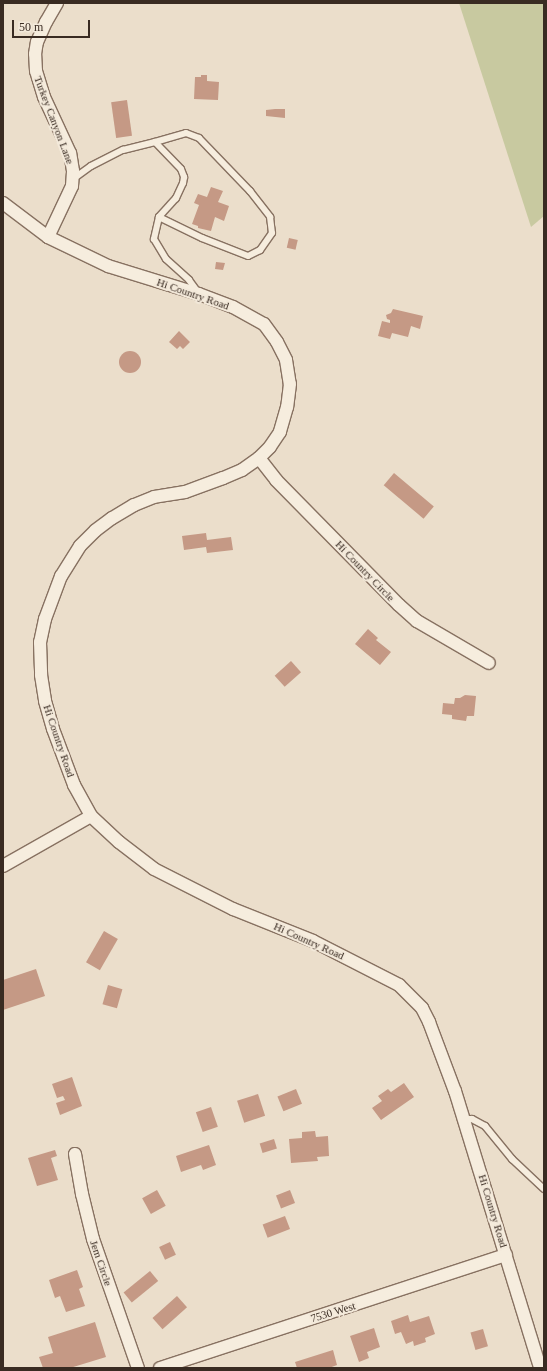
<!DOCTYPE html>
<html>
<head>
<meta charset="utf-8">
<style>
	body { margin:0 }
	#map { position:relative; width:547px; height:1371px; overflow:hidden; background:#ebdecb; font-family:"Times New Roman",serif }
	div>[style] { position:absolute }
	.green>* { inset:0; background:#c8c9a0 }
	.building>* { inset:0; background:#c59985; transform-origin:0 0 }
	.round { border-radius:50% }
	.roads { filter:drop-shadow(1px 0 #877161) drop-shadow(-1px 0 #877161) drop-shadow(0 1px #877161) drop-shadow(0 -1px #877161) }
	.service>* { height:6px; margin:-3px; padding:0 3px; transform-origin:3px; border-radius:3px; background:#f6edde }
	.minor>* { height:12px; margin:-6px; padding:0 6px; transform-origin:6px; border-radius:6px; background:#f6edde }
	span { translate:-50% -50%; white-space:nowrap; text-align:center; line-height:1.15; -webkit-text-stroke:4px #f3e9da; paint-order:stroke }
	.street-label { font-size:11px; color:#392b22 }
	.frame { position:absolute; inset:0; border:4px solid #392b22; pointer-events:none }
	.scale { position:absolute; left:12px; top:20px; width:78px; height:18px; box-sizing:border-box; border:2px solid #392b22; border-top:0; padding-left:5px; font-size:12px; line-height:14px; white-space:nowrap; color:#392b22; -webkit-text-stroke:3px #f3e9da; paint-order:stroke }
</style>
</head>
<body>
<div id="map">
	<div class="green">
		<div style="clip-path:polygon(459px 3px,544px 3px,544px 216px,531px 227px)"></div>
	</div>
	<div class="building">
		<div style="clip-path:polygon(201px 75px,207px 75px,207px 81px,219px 82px,218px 100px,194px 99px,195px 77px,201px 77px)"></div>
		<div style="left:127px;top:100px;width:36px;height:16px;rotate:82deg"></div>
		<div style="clip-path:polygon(275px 109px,285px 109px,285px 118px,266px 116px,266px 110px)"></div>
		<div style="clip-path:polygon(211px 187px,223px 191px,218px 202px,229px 206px,224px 221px,215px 217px,211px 231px,198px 228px,198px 226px,192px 224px,199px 205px,194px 203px,198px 194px,207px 197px)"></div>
		<div style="left:289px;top:238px;width:9px;height:10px;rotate:13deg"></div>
		<div style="clip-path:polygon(216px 262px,225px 263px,223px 270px,215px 269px)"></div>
		<div style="clip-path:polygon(393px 309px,423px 316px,420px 329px,411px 326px,408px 337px,392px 333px,390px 339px,378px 336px,382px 321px,390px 323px,390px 320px,387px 319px,386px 315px,391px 313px)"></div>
		<div style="clip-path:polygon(179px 331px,190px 342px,183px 349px,180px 346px,177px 349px,169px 342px)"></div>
		<div class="round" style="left:119px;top:351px;width:22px;height:22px"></div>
		<div style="left:394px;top:473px;width:52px;height:16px;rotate:40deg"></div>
		<div style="clip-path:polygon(206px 533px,207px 540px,231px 537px,233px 550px,207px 553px,206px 547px,184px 550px,182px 536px)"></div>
		<div style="clip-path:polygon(368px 629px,378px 638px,376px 640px,391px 652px,380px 665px,355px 644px)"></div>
		<div style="left:291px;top:661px;width:15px;height:22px;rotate:48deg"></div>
		<div style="clip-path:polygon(465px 695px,476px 696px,474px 716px,467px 716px,466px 721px,452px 719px,452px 715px,442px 714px,443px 703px,454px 704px,455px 698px,460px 698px)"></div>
		<div style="left:104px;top:931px;width:16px;height:36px;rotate:30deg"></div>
		<div style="clip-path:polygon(36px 969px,45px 996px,3px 1010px,3px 980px)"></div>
		<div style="left:108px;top:985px;width:15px;height:20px;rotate:16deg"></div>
		<div style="clip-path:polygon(72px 1077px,82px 1106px,60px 1115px,56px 1103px,65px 1100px,63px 1096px,57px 1098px,52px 1084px)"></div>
		<div style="clip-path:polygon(404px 1083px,414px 1097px,381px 1120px,372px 1108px,382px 1101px,378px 1096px,388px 1089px,391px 1092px)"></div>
		<div style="left:296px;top:1089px;width:16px;height:20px;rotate:68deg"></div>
		<div style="left:258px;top:1094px;width:23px;height:22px;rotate:72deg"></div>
		<div style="left:211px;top:1107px;width:21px;height:16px;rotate:71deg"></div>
		<div style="clip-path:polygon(315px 1131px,316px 1137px,328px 1136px,329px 1156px,317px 1157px,318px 1161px,291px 1163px,289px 1139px,302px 1138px,302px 1132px)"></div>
		<div style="left:274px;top:1139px;width:10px;height:15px;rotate:73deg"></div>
		<div style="clip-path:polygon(209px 1145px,216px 1165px,203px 1170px,201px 1165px,181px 1172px,176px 1156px)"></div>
		<div style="clip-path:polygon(55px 1150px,57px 1156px,51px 1158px,58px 1180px,37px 1186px,28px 1158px)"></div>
		<div style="left:157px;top:1190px;width:18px;height:17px;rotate:61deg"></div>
		<div style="left:290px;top:1190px;width:14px;height:15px;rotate:69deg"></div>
		<div style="left:285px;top:1216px;width:14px;height:24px;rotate:69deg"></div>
		<div style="left:170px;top:1242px;width:14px;height:12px;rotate:65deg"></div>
		<div style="clip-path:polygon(77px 1270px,83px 1287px,79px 1289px,85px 1306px,66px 1312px,60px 1296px,55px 1298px,49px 1280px)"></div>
		<div style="left:150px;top:1271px;width:13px;height:34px;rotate:51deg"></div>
		<div style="left:177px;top:1296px;width:15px;height:33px;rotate:48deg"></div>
		<div style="clip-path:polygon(408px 1315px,410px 1322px,429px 1316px,435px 1334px,425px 1338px,426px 1342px,414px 1346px,413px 1341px,406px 1344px,401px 1332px,395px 1334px,391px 1321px)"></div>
		<div style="clip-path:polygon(95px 1322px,106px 1357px,70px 1368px,43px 1368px,39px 1357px,53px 1353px,48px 1337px)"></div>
		<div style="clip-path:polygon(374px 1328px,380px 1347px,367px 1352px,369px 1358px,359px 1362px,350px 1336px)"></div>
		<div style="left:483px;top:1329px;width:18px;height:13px;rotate:74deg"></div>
		<div style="clip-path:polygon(333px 1350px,337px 1365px,329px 1368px,297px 1368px,295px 1362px)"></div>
	</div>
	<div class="roads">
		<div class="service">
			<div style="left:155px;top:142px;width:32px;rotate:-16deg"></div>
			<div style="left:186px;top:133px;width:14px;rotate:21deg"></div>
			<div style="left:199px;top:138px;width:74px;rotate:46.1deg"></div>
			<div style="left:250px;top:191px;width:33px;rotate:52deg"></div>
			<div style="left:270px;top:217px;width:16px;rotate:83deg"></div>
			<div style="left:272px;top:233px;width:21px;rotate:125deg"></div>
			<div style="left:260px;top:250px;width:13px;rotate:153deg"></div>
			<div style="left:248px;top:256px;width:49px;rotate:-158.6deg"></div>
			<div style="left:202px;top:238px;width:48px;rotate:-154deg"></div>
			<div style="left:73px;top:179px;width:22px;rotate:-36deg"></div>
			<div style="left:91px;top:166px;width:36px;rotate:-27deg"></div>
			<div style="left:123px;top:150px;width:33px;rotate:-14deg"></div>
			<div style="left:155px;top:142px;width:37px;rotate:46deg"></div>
			<div style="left:181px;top:169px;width:9px;rotate:69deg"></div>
			<div style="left:184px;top:177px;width:6px;rotate:99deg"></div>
			<div style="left:183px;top:183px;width:17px;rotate:115deg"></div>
			<div style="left:176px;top:198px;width:25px;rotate:132deg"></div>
			<div style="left:159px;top:217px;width:23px;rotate:103deg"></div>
			<div style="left:154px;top:239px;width:23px;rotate:59deg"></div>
			<div style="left:166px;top:259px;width:31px;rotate:42deg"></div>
			<div style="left:189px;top:280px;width:14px;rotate:54deg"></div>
			<div style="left:463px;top:1119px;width:9px"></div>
			<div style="left:472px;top:1119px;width:15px;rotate:28deg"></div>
			<div style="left:485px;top:1126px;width:43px;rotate:50.7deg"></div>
			<div style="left:512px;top:1159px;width:44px;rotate:43.2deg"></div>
		</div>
		<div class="minor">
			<div style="left:3px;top:203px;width:56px;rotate:37.1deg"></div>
			<div style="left:48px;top:237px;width:67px;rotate:25.8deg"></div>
			<div style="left:108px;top:266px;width:95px;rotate:17.1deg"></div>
			<div style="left:199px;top:294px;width:36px;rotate:21deg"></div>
			<div style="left:233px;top:307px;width:35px;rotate:29deg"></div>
			<div style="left:264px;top:324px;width:22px;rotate:54deg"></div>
			<div style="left:277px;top:342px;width:20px;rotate:63deg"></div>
			<div style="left:286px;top:360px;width:24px;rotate:81deg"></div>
			<div style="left:290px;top:384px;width:23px;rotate:97deg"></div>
			<div style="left:287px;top:407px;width:26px;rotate:106deg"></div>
			<div style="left:280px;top:432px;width:18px;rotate:124deg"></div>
			<div style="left:270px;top:447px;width:16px;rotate:135deg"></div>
			<div style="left:259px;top:458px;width:21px;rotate:145deg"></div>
			<div style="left:242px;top:470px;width:21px;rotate:157deg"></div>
			<div style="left:223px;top:478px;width:40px;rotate:159.8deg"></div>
			<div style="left:185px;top:492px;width:31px;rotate:171deg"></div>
			<div style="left:154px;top:497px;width:22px;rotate:158deg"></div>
			<div style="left:134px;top:505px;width:26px;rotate:149deg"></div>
			<div style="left:112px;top:518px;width:21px;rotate:143deg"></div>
			<div style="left:95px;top:531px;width:21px;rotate:135deg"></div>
			<div style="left:80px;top:546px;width:36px;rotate:122deg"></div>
			<div style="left:61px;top:576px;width:46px;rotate:110.4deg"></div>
			<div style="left:45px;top:619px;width:24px;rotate:102deg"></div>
			<div style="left:40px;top:642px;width:33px;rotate:88deg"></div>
			<div style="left:41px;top:675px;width:26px;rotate:81deg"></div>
			<div style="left:45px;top:701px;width:29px;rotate:74deg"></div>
			<div style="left:53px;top:729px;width:60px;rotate:69.4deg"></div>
			<div style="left:74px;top:785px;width:35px;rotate:61deg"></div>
			<div style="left:91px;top:816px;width:38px;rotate:43deg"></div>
			<div style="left:119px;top:842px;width:44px;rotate:37.6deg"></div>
			<div style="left:154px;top:869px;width:89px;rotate:26.9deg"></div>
			<div style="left:233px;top:909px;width:86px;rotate:21.8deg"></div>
			<div style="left:313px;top:941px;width:97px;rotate:27.1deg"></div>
			<div style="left:399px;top:985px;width:33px;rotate:45deg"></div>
			<div style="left:422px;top:1008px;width:16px;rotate:63deg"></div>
			<div style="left:429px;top:1022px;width:74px;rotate:69.4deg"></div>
			<div style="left:455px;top:1091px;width:290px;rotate:72.9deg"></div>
			<div style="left:48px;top:237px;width:56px;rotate:-64.8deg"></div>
			<div style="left:72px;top:186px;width:15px;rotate:-86deg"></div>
			<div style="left:73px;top:171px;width:18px;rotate:-99deg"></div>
			<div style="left:70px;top:153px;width:62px;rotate:-114.9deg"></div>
			<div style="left:44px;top:97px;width:27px;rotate:-107deg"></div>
			<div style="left:36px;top:71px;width:17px;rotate:-93deg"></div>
			<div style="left:35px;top:54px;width:12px;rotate:-81deg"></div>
			<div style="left:37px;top:42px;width:22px;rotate:-66deg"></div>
			<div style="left:46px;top:22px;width:22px;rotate:-60deg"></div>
			<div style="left:259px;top:458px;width:28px;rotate:52deg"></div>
			<div style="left:276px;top:480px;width:175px;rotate:45.5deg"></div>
			<div style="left:399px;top:605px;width:24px;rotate:42deg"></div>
			<div style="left:417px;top:621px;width:83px;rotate:30.3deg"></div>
			<div style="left:3px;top:866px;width:101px;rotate:-29.6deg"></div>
			<div style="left:75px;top:1154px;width:41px;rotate:80.1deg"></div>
			<div style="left:82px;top:1194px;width:46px;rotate:76.3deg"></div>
			<div style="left:93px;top:1239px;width:137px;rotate:70.8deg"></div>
			<div style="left:160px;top:1368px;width:364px;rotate:-18.1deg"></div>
		</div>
	</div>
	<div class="street-label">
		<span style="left:54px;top:120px;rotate:69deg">Turkey Canyon Lane</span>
		<span style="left:193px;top:294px;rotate:19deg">Hi Country Road</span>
		<span style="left:365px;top:571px;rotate:46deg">Hi Country Circle</span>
		<span style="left:59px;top:741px;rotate:71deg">Hi Country Road</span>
		<span style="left:309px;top:941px;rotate:24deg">Hi Country Road</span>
		<span style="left:493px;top:1211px;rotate:73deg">Hi Country Road</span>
		<span style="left:101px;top:1263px;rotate:71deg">Jem Circle</span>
		<span style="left:333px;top:1312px;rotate:-17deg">7530 West</span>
	</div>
	<div class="frame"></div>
	<div class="scale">50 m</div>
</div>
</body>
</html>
